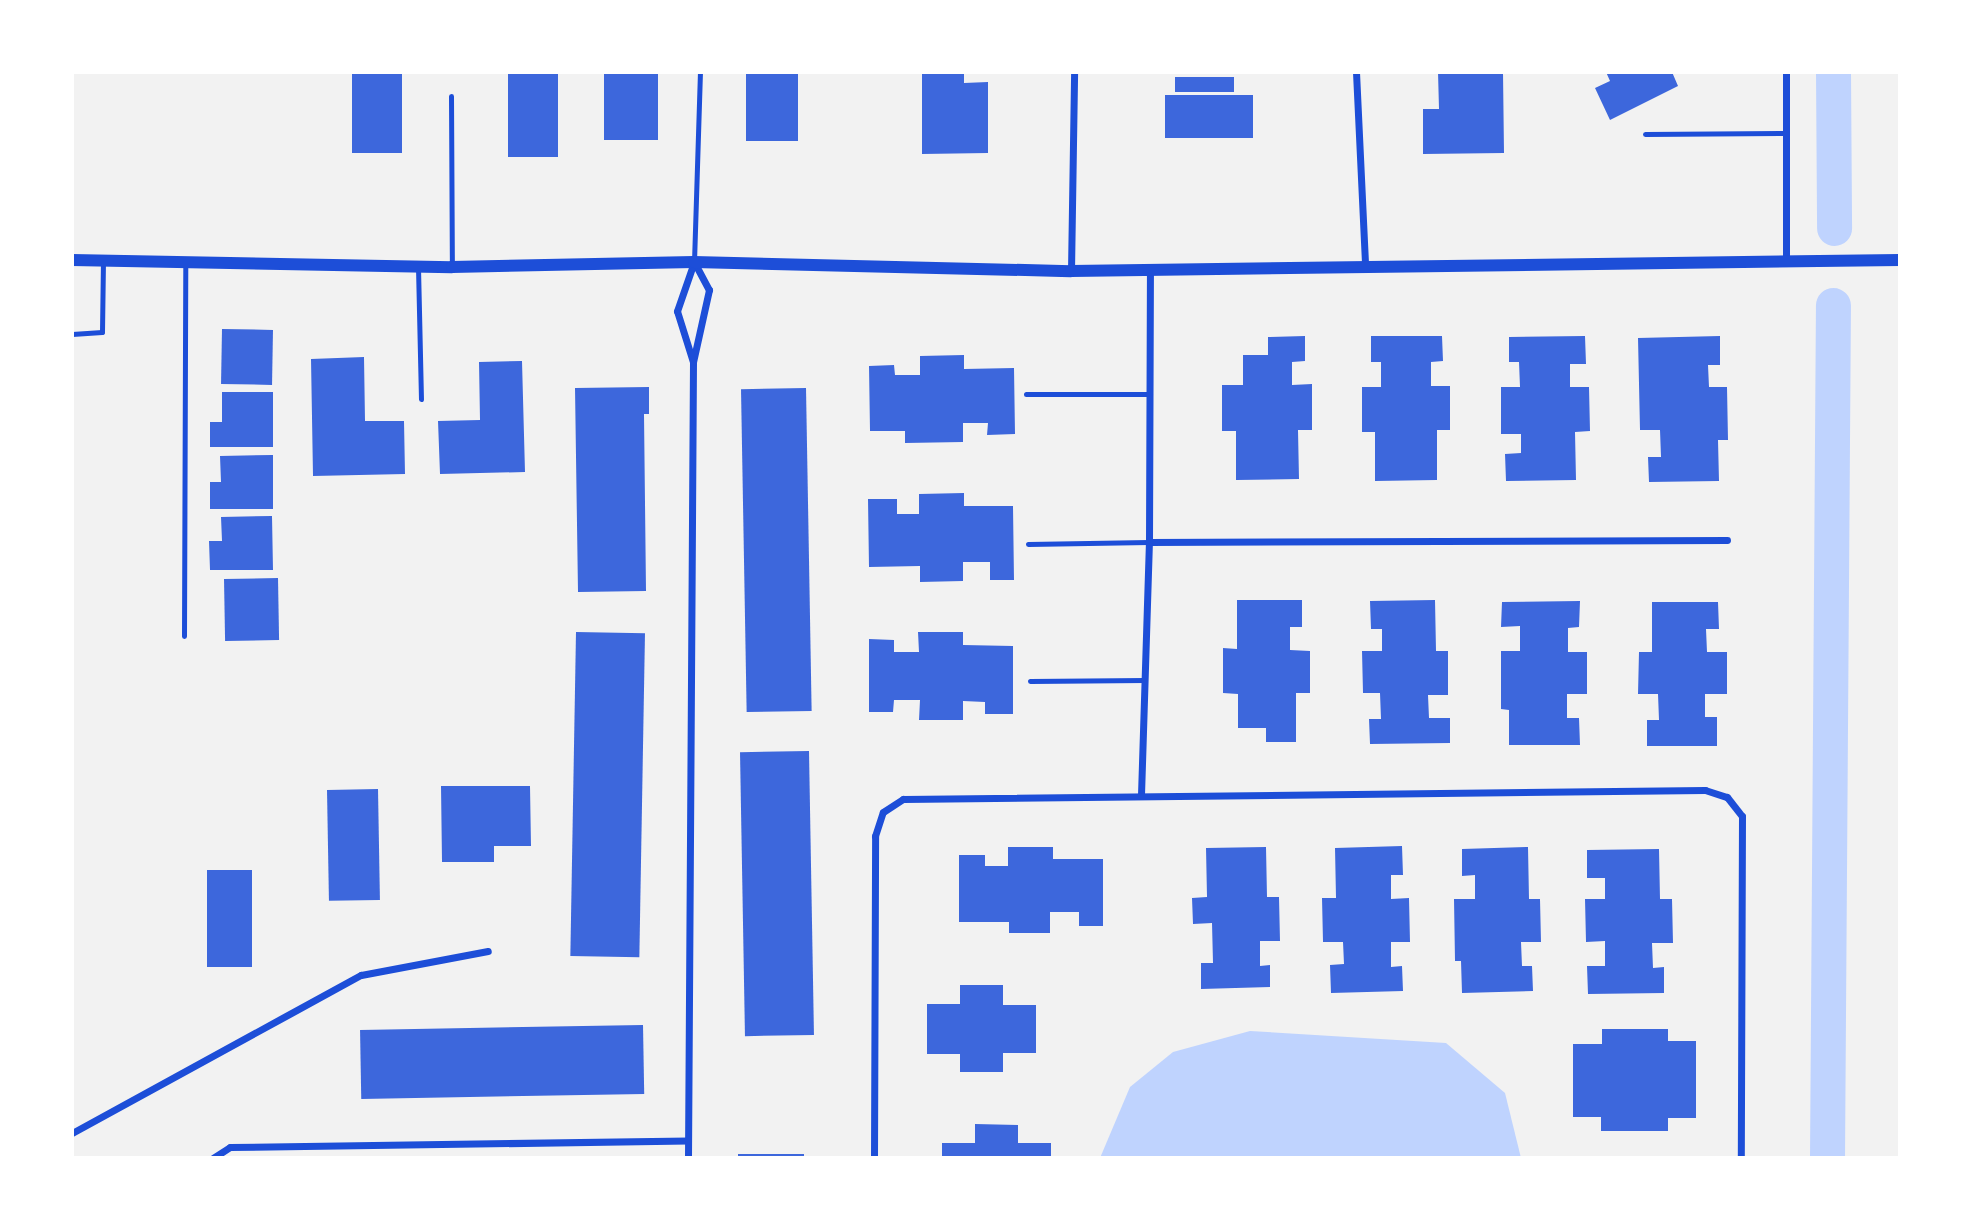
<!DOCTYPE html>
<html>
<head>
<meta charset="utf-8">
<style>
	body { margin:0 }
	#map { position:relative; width:1972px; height:1230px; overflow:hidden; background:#f2f2f2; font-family:"Source Serif 4",serif }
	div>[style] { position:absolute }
	.water>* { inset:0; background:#bfd3fe }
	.canal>* { height:35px; margin:-17.5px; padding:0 17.5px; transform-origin:17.5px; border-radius:17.5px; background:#bfd3fe }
	.building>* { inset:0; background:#3d67dc; transform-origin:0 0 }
	.service>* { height:5px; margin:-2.5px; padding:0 2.5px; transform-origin:2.5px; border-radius:2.5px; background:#1d4ed8 }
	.minor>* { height:7px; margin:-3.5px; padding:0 3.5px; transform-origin:3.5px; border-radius:3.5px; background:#1d4ed8 }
	.tertiary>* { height:12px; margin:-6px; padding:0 6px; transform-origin:6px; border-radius:6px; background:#1d4ed8 }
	span { translate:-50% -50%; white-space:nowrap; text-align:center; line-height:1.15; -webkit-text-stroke:7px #fff; paint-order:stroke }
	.frame { position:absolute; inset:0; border:74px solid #fff; pointer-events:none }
</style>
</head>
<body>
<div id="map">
	<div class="water">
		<div style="clip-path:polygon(1250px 1031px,1446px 1043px,1505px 1093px,1521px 1158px,1100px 1158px,1130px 1087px,1173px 1052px)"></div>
	</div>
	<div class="canal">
		<div style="left:1833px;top:72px;width:156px;rotate:89.6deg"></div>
		<div style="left:1827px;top:1158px;width:853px;rotate:-89.6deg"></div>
	</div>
	<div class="building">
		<div style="left:352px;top:72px;width:50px;height:81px"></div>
		<div style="left:508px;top:72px;width:50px;height:85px"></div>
		<div style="left:604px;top:72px;width:54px;height:68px"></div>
		<div style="left:746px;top:72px;width:52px;height:69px"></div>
		<div style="clip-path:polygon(1438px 72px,1503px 72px,1504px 153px,1423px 154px,1423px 109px,1439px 109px)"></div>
		<div style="clip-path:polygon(1606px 72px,1672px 72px,1678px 86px,1610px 120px,1595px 88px,1610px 81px)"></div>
		<div style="clip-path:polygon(922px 74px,964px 74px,964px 83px,988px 82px,988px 153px,922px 154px)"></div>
		<div style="left:1234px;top:77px;width:15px;height:59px;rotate:90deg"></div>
		<div style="left:1165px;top:95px;width:88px;height:43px"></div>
		<div style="left:222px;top:329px;width:51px;height:55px;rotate:1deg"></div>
		<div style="clip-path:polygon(1305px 336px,1305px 361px,1292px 362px,1292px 385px,1312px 384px,1312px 430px,1298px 430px,1299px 479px,1236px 480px,1236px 431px,1222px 431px,1222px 385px,1243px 385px,1243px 355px,1268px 355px,1268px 337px)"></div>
		<div style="clip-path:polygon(1371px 336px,1442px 336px,1443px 361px,1431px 362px,1431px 386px,1450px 386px,1450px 430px,1437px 430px,1437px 480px,1375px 481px,1375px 432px,1362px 432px,1362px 387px,1381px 387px,1381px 362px,1371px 362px)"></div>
		<div style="clip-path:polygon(1585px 336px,1586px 364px,1570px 364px,1570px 387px,1589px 387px,1590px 431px,1575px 432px,1576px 480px,1506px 481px,1505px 454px,1521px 453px,1521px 434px,1501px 434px,1501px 387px,1520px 387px,1519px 362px,1509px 362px,1509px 337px)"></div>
		<div style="clip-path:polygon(1720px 336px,1720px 365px,1708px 365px,1709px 387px,1727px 387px,1728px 440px,1718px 440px,1719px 481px,1649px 482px,1648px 457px,1661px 457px,1660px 430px,1640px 430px,1638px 338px)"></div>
		<div style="clip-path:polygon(964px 355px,964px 369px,1014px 368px,1015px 434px,987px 435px,988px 423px,963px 423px,963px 442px,905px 443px,905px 431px,870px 431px,869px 366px,894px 365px,895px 375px,920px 375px,920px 356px)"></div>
		<div style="clip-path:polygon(364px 357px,365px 421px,404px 421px,405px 474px,313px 476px,311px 359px)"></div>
		<div style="clip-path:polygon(522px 361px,525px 472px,440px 474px,438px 421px,480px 420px,479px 362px)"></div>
		<div style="clip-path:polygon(649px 387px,649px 414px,644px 414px,646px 591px,578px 592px,575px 388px)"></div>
		<div style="left:806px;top:388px;width:323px;height:65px;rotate:89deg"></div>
		<div style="clip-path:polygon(222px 392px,273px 392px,273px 447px,210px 447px,210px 422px,222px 422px)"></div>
		<div style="clip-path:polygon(273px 455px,273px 509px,210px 509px,210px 482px,221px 482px,220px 456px)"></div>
		<div style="clip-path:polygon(964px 493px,964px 506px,1013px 506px,1014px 580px,990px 580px,990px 562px,963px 562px,963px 581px,920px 582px,920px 566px,869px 567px,868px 499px,897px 499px,897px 514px,919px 514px,919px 494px)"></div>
		<div style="clip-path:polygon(272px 516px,273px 570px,210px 570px,209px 541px,222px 541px,221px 517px)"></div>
		<div style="left:278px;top:578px;width:62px;height:54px;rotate:89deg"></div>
		<div style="clip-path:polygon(1237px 600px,1302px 600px,1302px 627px,1290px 627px,1290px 650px,1310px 651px,1310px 693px,1296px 693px,1296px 742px,1266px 742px,1266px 728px,1238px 728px,1238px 694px,1223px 693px,1223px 648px,1237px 649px)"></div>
		<div style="clip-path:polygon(1435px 600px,1436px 651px,1448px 651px,1448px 695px,1428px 695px,1429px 718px,1450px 718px,1450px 743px,1370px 744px,1369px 719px,1381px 719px,1380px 693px,1363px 693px,1362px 651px,1382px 651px,1382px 629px,1371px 629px,1370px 601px)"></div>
		<div style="clip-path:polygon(1580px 601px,1579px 627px,1568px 628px,1568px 652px,1587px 652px,1587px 694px,1567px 694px,1567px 718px,1579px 718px,1580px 745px,1509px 745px,1509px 710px,1501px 709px,1501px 651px,1520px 651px,1520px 626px,1501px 627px,1502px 602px)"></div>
		<div style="clip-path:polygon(1652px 602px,1718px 602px,1719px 629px,1706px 629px,1707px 652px,1727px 652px,1727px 694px,1705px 694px,1705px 717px,1717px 717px,1717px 746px,1647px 746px,1647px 720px,1659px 720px,1658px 694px,1638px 694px,1639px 652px,1652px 652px)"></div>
		<div style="left:576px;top:632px;width:69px;height:324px;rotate:1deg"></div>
		<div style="clip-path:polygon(918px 632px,963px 632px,963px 645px,1013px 646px,1013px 714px,985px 714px,985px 702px,963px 701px,963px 720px,919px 720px,920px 700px,894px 700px,893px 712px,869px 712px,869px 639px,894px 640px,894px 652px,919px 652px)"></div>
		<div style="left:809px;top:751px;width:284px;height:69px;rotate:89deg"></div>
		<div style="clip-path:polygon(441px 786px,530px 786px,531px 846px,494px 846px,494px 862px,442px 862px)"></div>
		<div style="left:378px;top:789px;width:111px;height:51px;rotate:89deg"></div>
		<div style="clip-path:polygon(1402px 846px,1403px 875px,1391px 875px,1391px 899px,1409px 898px,1410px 942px,1391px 942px,1391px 967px,1402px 966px,1403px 991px,1331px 993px,1330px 965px,1344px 964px,1343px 942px,1323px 942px,1322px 898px,1336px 898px,1335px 848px)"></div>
		<div style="clip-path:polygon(1008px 847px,1053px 847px,1053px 859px,1103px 859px,1103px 926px,1079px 926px,1079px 912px,1050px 912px,1050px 933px,1009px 933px,1009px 922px,959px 922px,959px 855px,985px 855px,985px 866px,1008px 866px)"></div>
		<div style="clip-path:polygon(1266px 847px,1267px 897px,1279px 897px,1280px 941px,1260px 941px,1260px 966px,1270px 965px,1270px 987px,1201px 989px,1201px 963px,1213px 963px,1212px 923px,1193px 924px,1192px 898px,1207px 897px,1206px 848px)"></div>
		<div style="clip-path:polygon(1528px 847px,1529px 899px,1540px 899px,1541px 942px,1521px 942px,1522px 966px,1532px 966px,1533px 991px,1462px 993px,1461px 961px,1455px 961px,1454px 899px,1475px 899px,1475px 875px,1462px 876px,1462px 849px)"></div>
		<div style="clip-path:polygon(1659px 849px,1660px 899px,1672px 899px,1673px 943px,1652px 943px,1653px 968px,1664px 967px,1664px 993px,1588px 994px,1587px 966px,1605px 966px,1605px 941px,1586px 942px,1585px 899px,1605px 899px,1605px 878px,1587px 878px,1587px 850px)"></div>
		<div style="left:207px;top:870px;width:45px;height:97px"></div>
		<div style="clip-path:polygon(960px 985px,1003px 985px,1003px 1005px,1036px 1005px,1036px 1053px,1003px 1053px,1003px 1072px,960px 1072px,960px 1054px,927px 1054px,927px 1004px,960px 1004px)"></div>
		<div style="left:643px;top:1025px;width:69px;height:283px;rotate:89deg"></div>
		<div style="clip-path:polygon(1602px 1029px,1668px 1029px,1668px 1041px,1696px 1041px,1696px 1118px,1668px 1118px,1668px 1131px,1601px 1131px,1601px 1117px,1573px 1117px,1573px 1044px,1602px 1044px)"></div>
		<div style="clip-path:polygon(975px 1124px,1018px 1125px,1018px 1143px,1051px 1143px,1051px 1158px,942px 1158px,942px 1143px,975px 1143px)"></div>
		<div style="left:738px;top:1154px;width:66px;height:4px"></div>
	</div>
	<div class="service">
		<div style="left:451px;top:96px;width:171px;rotate:89.7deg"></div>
		<div style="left:1645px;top:134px;width:141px;rotate:-0.4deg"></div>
		<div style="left:694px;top:262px;width:190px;rotate:-88.2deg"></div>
		<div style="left:418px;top:267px;width:132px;rotate:88.7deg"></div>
		<div style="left:72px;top:334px;width:30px;rotate:-4deg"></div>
		<div style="left:102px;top:332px;width:71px;rotate:-89.2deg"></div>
		<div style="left:1026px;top:394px;width:124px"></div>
		<div style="left:1028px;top:544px;width:121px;rotate:-0.9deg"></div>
		<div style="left:184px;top:636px;width:374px;rotate:-89.8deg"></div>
		<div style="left:1030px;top:681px;width:115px;rotate:-0.5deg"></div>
	</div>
	<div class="minor">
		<div style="left:1356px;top:72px;width:194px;rotate:87.3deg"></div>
		<div style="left:1786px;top:72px;width:188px;rotate:90deg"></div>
		<div style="left:1071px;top:271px;width:199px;rotate:-89.1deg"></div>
		<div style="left:693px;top:362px;width:74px;rotate:-77.5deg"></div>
		<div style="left:709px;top:290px;width:32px;rotate:-118deg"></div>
		<div style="left:1149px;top:542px;width:578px;rotate:-0.2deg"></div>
		<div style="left:1141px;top:795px;width:253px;rotate:-88.2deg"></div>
		<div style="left:1149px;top:542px;width:272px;rotate:-89.8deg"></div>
		<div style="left:72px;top:1133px;width:329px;rotate:-28.7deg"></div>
		<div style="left:361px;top:975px;width:129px;rotate:-10.7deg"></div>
		<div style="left:213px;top:1158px;width:20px;rotate:-33deg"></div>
		<div style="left:230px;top:1147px;width:458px;rotate:-0.8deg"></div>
		<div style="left:688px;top:1158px;width:796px;rotate:-89.64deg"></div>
		<div style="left:693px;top:362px;width:53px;rotate:-107.4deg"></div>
		<div style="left:677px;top:311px;width:52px;rotate:-70.9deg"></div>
		<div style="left:874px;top:1158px;width:322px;rotate:-89.8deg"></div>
		<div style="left:875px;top:836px;width:25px;rotate:-72deg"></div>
		<div style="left:883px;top:812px;width:24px;rotate:-33deg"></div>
		<div style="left:903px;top:799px;width:802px;rotate:-0.64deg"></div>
		<div style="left:1705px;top:790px;width:23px;rotate:18deg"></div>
		<div style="left:1727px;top:797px;width:24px;rotate:52deg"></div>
		<div style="left:1742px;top:816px;width:342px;rotate:90.2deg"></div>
	</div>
	<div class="tertiary">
		<div style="left:72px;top:260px;width:380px;rotate:1.1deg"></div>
		<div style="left:452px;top:267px;width:242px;rotate:-1.2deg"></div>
		<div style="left:694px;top:262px;width:377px;rotate:1.4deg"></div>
		<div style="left:1071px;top:271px;width:829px;rotate:-0.76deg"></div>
	</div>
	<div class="frame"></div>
</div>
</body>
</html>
